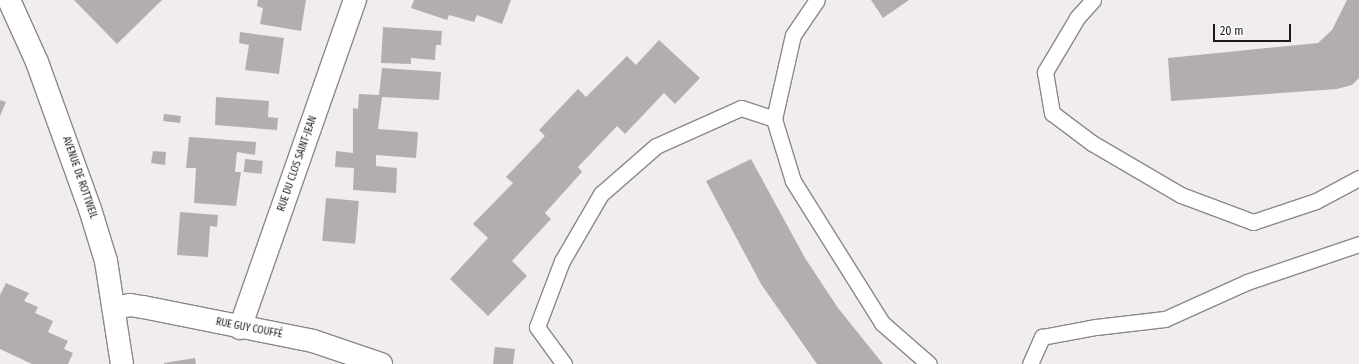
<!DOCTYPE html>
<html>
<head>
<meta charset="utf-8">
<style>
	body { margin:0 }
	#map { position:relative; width:1359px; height:364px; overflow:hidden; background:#f1eded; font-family:"Fira Sans Condensed",sans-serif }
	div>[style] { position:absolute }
	.building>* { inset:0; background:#b2aeae; transform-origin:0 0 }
	.roads { filter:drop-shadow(1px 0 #8b8888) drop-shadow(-1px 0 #8b8888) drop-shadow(0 1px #8b8888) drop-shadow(0 -1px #8b8888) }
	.service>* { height:15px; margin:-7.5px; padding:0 7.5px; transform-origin:7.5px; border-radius:7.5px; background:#fff }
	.minor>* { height:22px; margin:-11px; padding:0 11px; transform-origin:11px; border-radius:11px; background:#fff }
	.secondary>* { height:22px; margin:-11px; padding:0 11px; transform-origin:11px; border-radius:11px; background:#fff }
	span { translate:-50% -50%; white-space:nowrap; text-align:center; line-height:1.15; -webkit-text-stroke:4px #fff; paint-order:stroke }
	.street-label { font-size:10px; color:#1c1a1a }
	.scale { position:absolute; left:1213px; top:24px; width:78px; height:18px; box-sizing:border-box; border:2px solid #1c1a1a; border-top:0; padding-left:5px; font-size:12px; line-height:14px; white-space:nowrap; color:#1c1a1a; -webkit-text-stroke:3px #fff; paint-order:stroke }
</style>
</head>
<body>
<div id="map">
	<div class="building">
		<div style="clip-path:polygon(74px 0,162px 0,117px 44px)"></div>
		<div style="clip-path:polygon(258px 0,306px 0,301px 31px,260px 24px,263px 8px,257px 6px)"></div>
		<div style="clip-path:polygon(414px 0,511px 0,502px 24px,477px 15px,474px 22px,449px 15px,447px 20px,411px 8px)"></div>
		<div style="clip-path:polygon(871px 0,909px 0,883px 18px)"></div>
		<div style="clip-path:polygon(1347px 0,1359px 0,1359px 78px,1352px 85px,1337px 89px,1171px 101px,1168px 58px,1318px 43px,1332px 30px)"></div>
		<div style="clip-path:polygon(383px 27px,442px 31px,441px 45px,436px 45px,435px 60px,411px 58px,411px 64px,381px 63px)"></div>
		<div style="clip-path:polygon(240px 32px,284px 38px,279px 74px,245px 70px,249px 45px,239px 43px)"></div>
		<div style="clip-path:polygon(659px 40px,700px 78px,675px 104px,664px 93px,625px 134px,617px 126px,578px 167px,582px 172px,545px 213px,551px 219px,512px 261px,527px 276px,488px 316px,450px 279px,488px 238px,473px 224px,513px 183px,506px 177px,545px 136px,539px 130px,578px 89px,586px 97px,627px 56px,636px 65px)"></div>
		<div style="clip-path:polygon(382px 68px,441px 72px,439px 100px,382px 97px,378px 129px,418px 132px,416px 158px,376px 155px,376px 166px,397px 168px,396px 193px,353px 190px,354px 168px,335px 167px,336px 151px,353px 153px,353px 108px,358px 109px,359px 94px,379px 95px)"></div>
		<div style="clip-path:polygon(216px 97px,269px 101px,268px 117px,278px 118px,277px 130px,215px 125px)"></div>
		<div style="clip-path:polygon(0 100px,6px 102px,0 116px)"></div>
		<div style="left:164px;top:114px;width:17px;height:7px;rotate:7deg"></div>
		<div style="clip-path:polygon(189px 137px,256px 142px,255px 155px,237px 152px,235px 172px,241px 172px,236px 206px,194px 203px,196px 168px,186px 168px)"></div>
		<div style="clip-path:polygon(153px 151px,166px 152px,165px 165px,151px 163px)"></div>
		<div style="left:245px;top:159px;width:18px;height:13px;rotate:6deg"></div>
		<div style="clip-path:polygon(751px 159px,805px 258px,838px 308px,883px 364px,817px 364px,761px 284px,706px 181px)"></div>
		<div style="left:326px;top:198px;width:33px;height:43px;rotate:5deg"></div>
		<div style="clip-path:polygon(180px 212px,218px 215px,217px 227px,210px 226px,208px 257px,177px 255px)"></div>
		<div style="clip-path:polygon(6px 283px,29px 293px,24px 301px,38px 307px,35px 313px,53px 321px,48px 332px,68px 341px,64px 349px,73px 353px,68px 364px,32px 364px,0 349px,0 295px)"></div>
		<div style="clip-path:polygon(495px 347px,515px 349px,513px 364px,493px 364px)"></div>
		<div style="clip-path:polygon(195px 358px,196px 364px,164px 364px,164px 363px)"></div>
	</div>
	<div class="roads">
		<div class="service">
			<div style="left:1093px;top:0;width:24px;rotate:132deg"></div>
			<div style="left:1077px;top:18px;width:63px;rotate:120.7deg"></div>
			<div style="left:1045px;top:72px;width:42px;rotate:80.3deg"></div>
			<div style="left:1052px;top:113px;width:50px;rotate:36.9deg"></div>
			<div style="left:1092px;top:143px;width:103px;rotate:30.3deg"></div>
			<div style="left:1181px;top:195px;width:77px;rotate:20.6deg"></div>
			<div style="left:1253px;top:222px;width:66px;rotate:-18.4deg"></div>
			<div style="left:1316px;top:201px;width:49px;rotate:-28.1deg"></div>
			<div style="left:774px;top:119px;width:86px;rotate:-77.3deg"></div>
			<div style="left:793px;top:35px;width:42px;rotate:-55.6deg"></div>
			<div style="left:564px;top:364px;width:46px;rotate:-126.1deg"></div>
			<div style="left:537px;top:327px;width:71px;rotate:-69.3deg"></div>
			<div style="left:562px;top:261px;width:78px;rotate:-59.8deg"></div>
			<div style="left:601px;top:194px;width:73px;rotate:-41.1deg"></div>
			<div style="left:656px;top:146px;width:93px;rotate:-24.1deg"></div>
			<div style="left:741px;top:108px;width:35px;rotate:18deg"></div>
			<div style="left:774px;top:119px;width:65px;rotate:73deg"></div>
			<div style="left:793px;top:181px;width:168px;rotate:57.9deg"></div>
			<div style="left:882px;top:323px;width:62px;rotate:41.1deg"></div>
			<div style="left:1030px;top:364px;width:30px;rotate:-66deg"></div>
			<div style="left:1042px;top:337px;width:55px;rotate:-10.5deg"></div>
			<div style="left:1096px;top:327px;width:69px;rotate:-6.6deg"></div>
			<div style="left:1165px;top:319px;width:90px;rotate:-24.3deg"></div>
			<div style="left:1247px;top:282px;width:118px;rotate:-18.7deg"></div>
		</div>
		<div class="minor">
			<div style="left:115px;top:308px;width:15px;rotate:-11deg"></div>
			<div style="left:130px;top:305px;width:13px;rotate:9deg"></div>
			<div style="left:143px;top:307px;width:173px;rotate:11.3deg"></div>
			<div style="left:313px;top:341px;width:72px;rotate:18.7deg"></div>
			<div style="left:240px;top:328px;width:348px;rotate:-70.7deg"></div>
		</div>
		<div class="secondary">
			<div style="left:9px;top:0;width:68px;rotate:65.7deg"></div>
			<div style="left:37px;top:62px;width:156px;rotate:70.2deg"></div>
			<div style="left:90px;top:209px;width:54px;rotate:72.9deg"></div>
			<div style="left:106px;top:261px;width:104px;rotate:81.2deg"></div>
		</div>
	</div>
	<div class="street-label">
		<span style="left:298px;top:164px;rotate:-71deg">RUE DU CLOS SAINT-JEAN</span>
		<span style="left:79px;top:178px;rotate:71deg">AVENUE DE ROTTWEIL</span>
		<span style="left:249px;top:329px;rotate:11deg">RUE GUY COUFFÉ</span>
	</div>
	<div class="scale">20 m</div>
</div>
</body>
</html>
